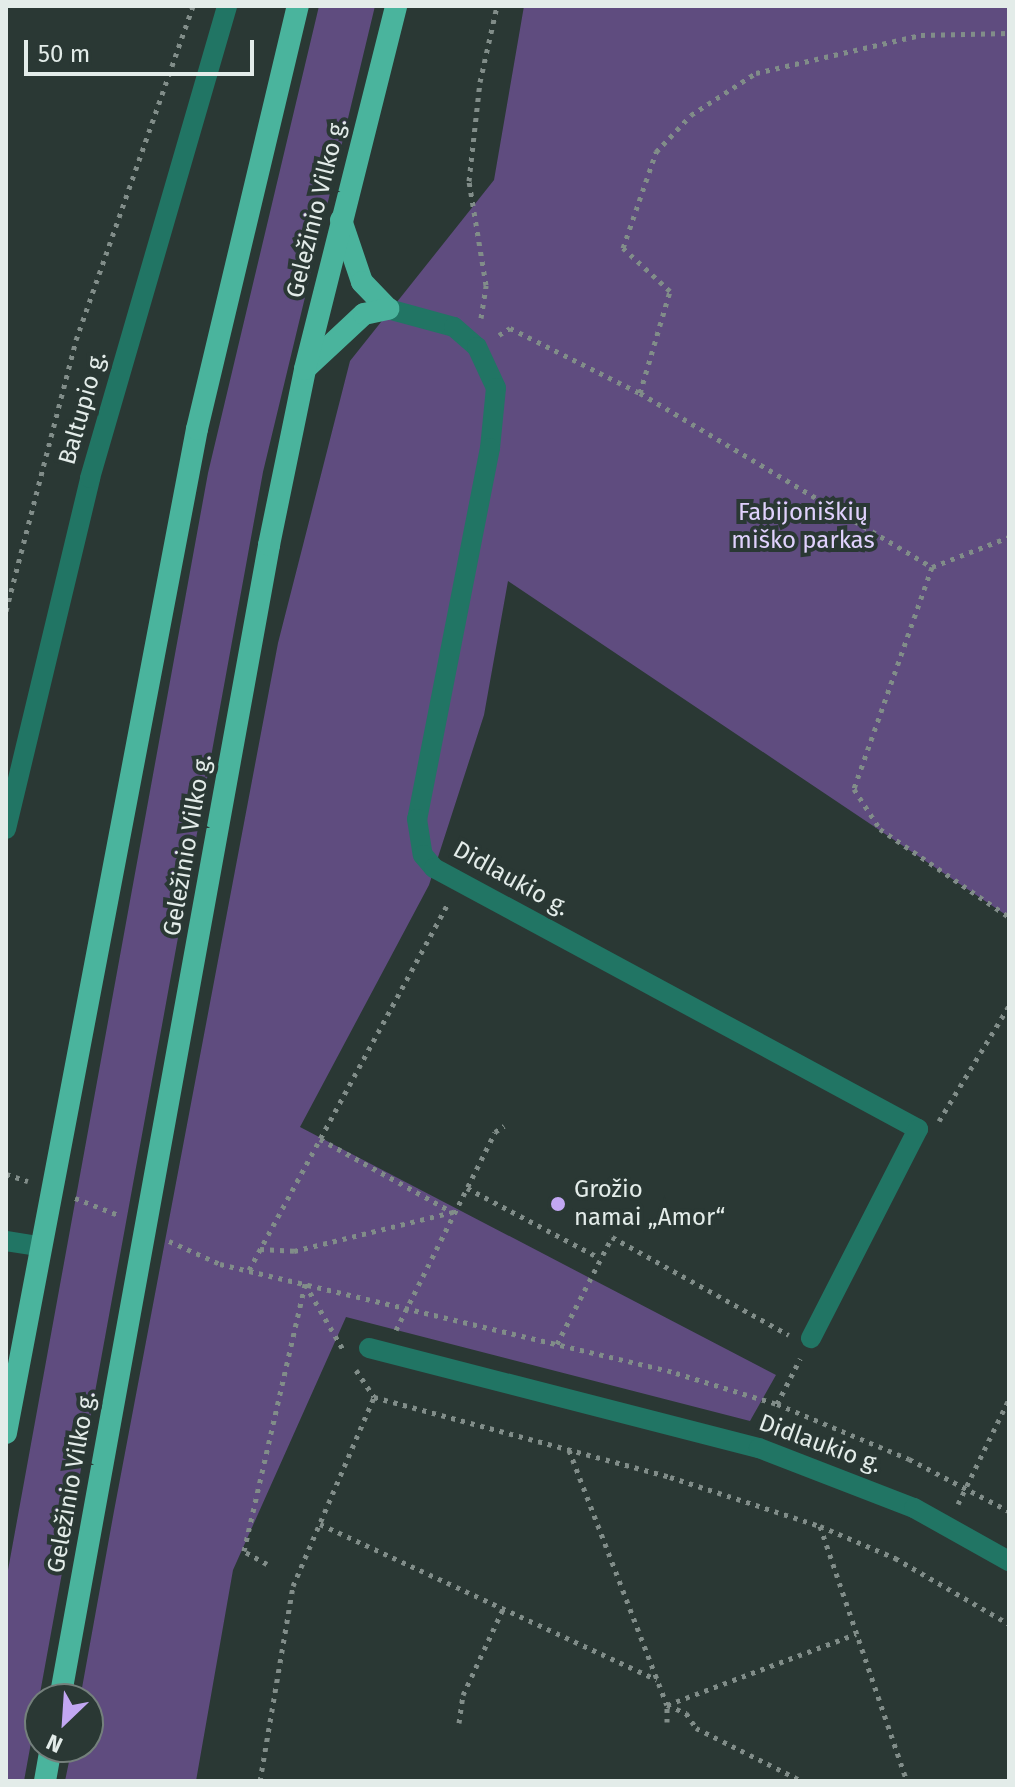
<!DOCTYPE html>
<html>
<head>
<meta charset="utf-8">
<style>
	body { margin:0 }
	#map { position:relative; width:1015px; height:1787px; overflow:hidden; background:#2a3834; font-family:"Fira Sans",sans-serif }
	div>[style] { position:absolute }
	.green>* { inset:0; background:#5f4c7f }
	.path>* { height:5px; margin-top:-2.5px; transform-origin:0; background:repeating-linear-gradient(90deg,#818d89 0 4px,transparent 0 10px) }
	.minor>* { height:20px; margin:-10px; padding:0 10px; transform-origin:10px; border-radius:10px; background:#217564 }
	.tertiary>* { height:20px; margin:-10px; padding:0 10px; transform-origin:10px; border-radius:10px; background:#217564 }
	.trunk>* { height:22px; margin:-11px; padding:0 11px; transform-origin:11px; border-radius:11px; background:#4ab49d }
	.dots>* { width:22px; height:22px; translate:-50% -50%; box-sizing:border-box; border:4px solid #2a3834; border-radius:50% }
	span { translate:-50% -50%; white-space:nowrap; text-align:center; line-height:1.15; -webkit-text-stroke:8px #2a3834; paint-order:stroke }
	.street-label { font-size:24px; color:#e3ece9 }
	.park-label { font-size:24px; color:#e0d1fd }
	.poi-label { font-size:24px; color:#e3ece9 }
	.left { translate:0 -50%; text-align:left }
	.frame { position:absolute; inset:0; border:8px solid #e3ece9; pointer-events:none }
	.north { position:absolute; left:24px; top:1683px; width:80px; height:80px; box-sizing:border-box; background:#2a3834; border:2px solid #74807c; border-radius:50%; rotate:205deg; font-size:22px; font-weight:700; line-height:32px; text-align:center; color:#e3ece9 }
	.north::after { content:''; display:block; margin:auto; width:28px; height:36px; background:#c2a7f2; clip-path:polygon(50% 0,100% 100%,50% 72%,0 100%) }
	.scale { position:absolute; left:24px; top:40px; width:230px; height:36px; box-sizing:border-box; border:4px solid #e3ece9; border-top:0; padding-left:10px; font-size:24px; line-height:28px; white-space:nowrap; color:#e3ece9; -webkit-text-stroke:6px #2a3834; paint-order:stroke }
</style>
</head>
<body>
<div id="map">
	<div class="green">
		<div style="clip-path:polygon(319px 6px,375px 6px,263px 472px,24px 1781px,6px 1781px,6px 1581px,208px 473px)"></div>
		<div style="clip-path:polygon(524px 6px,1009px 6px,1009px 917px,508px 581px,484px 715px,429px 885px,300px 1127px,776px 1375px,750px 1421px,346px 1317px,233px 1570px,196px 1781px,65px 1781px,72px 1747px,88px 1747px,88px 1699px,80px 1699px,114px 1511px,278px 643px,350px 361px,494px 180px)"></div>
	</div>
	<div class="path">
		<div style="left:481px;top:318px;width:33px;rotate:-81deg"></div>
		<div style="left:486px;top:285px;width:105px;rotate:-99.3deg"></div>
		<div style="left:469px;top:181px;width:100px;rotate:-83.7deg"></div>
		<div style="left:480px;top:82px;width:78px;rotate:-77.4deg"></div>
		<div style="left:499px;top:335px;width:13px;rotate:-32deg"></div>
		<div style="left:510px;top:328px;width:145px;rotate:26.6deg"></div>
		<div style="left:640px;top:393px;width:340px;rotate:30.8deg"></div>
		<div style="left:932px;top:567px;width:83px;rotate:-21.3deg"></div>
		<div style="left:640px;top:393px;width:106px;rotate:-73.6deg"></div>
		<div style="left:670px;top:291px;width:64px;rotate:-137.5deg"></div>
		<div style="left:623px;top:248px;width:102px;rotate:-71deg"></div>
		<div style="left:656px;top:152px;width:51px;rotate:-46.6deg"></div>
		<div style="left:691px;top:115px;width:77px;rotate:-32.9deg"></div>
		<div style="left:756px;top:73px;width:169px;rotate:-13deg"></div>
		<div style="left:921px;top:35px;width:88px;rotate:-1.3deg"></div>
		<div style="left:932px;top:567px;width:235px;rotate:109.4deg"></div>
		<div style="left:854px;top:789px;width:48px;rotate:57deg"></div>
		<div style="left:880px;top:829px;width:156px;rotate:34.3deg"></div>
		<div style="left:6px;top:611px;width:280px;rotate:-75.5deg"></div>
		<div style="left:76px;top:340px;width:354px;rotate:-70.7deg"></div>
		<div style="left:939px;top:1121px;width:135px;rotate:-58.7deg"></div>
		<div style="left:320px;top:1139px;width:151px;rotate:28.9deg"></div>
		<div style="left:6px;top:1174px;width:23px;rotate:18deg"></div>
		<div style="left:467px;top:1188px;width:150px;rotate:27.8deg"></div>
		<div style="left:75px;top:1198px;width:49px;rotate:21.4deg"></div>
		<div style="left:169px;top:1241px;width:56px;rotate:24.3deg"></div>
		<div style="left:220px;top:1264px;width:469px;rotate:13.4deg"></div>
		<div style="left:676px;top:1373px;width:106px;rotate:17.1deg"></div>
		<div style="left:777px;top:1404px;width:143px;rotate:22.6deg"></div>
		<div style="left:909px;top:1459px;width:113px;rotate:27.5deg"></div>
		<div style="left:260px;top:1249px;width:34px;rotate:3deg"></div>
		<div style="left:294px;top:1251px;width:164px;rotate:-13.8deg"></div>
		<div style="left:249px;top:1270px;width:419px;rotate:-61.5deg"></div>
		<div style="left:305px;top:1284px;width:78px;rotate:59.8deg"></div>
		<div style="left:396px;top:1330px;width:221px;rotate:-63.4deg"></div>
		<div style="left:495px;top:1132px;width:11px;rotate:-34deg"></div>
		<div style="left:557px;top:1344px;width:120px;rotate:-62.8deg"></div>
		<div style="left:612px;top:1237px;width:202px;rotate:29deg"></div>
		<div style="left:356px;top:1370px;width:32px;rotate:56deg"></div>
		<div style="left:374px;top:1397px;width:307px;rotate:15.1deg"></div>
		<div style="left:670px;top:1477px;width:158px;rotate:18.1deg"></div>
		<div style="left:820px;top:1526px;width:269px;rotate:71.2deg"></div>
		<div style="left:777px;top:1404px;width:51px;rotate:-62.9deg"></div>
		<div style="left:569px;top:1450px;width:273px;rotate:69deg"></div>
		<div style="left:667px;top:1705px;width:202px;rotate:-20.6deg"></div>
		<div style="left:958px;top:1504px;width:117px;rotate:-64.1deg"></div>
		<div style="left:320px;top:1524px;width:371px;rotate:24.8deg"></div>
		<div style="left:820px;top:1526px;width:82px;rotate:23.1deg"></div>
		<div style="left:895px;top:1558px;width:132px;rotate:30.1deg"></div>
		<div style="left:267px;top:1564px;width:26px;rotate:-151deg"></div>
		<div style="left:244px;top:1551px;width:274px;rotate:-77.1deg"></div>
		<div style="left:667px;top:1722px;width:17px;rotate:-90deg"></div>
		<div style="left:667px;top:1705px;width:21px;rotate:23deg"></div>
		<div style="left:686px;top:1713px;width:18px;rotate:56deg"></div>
		<div style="left:696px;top:1728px;width:119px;rotate:26.6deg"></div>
		<div style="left:459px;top:1723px;width:28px;rotate:-82deg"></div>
		<div style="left:463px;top:1695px;width:95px;rotate:-65.1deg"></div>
		<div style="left:260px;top:1781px;width:198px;rotate:-80.4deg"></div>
		<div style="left:293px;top:1586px;width:206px;rotate:-66.8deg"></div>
	</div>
	<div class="minor">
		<div style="left:388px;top:309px;width:68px;rotate:15.3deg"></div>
		<div style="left:454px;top:327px;width:30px;rotate:41deg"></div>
		<div style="left:477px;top:347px;width:45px;rotate:65.1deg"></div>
		<div style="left:496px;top:388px;width:60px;rotate:95.7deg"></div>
		<div style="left:490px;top:448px;width:378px;rotate:101.1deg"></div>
		<div style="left:417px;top:819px;width:36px;rotate:81deg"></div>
		<div style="left:423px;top:855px;width:17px;rotate:50deg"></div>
		<div style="left:434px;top:868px;width:550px;rotate:28.34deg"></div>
		<div style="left:918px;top:1129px;width:235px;rotate:117.1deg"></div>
		<div style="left:6px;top:829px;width:361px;rotate:-76.5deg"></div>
		<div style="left:90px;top:478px;width:491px;rotate:-73.8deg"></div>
		<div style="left:369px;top:1348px;width:403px;rotate:14.4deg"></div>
		<div style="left:759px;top:1448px;width:166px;rotate:21.2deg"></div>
		<div style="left:914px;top:1508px;width:109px;rotate:29.2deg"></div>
	</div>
	<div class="tertiary">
		<div style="left:6px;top:1241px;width:33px;rotate:9deg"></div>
	</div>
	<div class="trunk">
		<div style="left:341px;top:220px;width:65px;rotate:71.3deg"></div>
		<div style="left:362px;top:282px;width:37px;rotate:46deg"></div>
		<div style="left:306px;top:368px;width:79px;rotate:-43deg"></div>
		<div style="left:364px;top:314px;width:25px;rotate:-12deg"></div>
		<div style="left:6px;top:1433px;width:1022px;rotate:-79.23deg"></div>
		<div style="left:197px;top:429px;width:435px;rotate:-76.6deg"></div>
		<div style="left:60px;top:1699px;width:1173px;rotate:-79.73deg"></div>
		<div style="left:269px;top:545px;width:180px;rotate:-78.4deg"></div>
		<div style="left:305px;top:369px;width:374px;rotate:-75.9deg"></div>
		<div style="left:45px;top:1781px;width:35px;rotate:-80deg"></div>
	</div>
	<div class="dots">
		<div style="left:558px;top:1204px;background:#c2a7f2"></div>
	</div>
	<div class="street-label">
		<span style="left:317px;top:208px;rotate:-76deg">Geležinio Vilko g.</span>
		<span style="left:83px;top:408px;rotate:-74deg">Baltupio g.</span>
		<span style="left:188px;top:845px;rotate:-80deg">Geležinio Vilko g.</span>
		<span style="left:511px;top:879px;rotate:29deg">Didlaukio g.</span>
		<span style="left:820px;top:1444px;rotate:20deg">Didlaukio g.</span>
		<span style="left:72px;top:1482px;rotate:-80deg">Geležinio Vilko g.</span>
	</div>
	<div class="park-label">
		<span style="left:803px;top:527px">Fabijoniškių<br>miško parkas</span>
	</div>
	<div class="poi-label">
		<span class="left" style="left:574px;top:1204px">Grožio<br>namai „Amor“</span>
	</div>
	<div class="frame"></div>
	<div class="north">N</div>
	<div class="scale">50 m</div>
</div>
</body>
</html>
